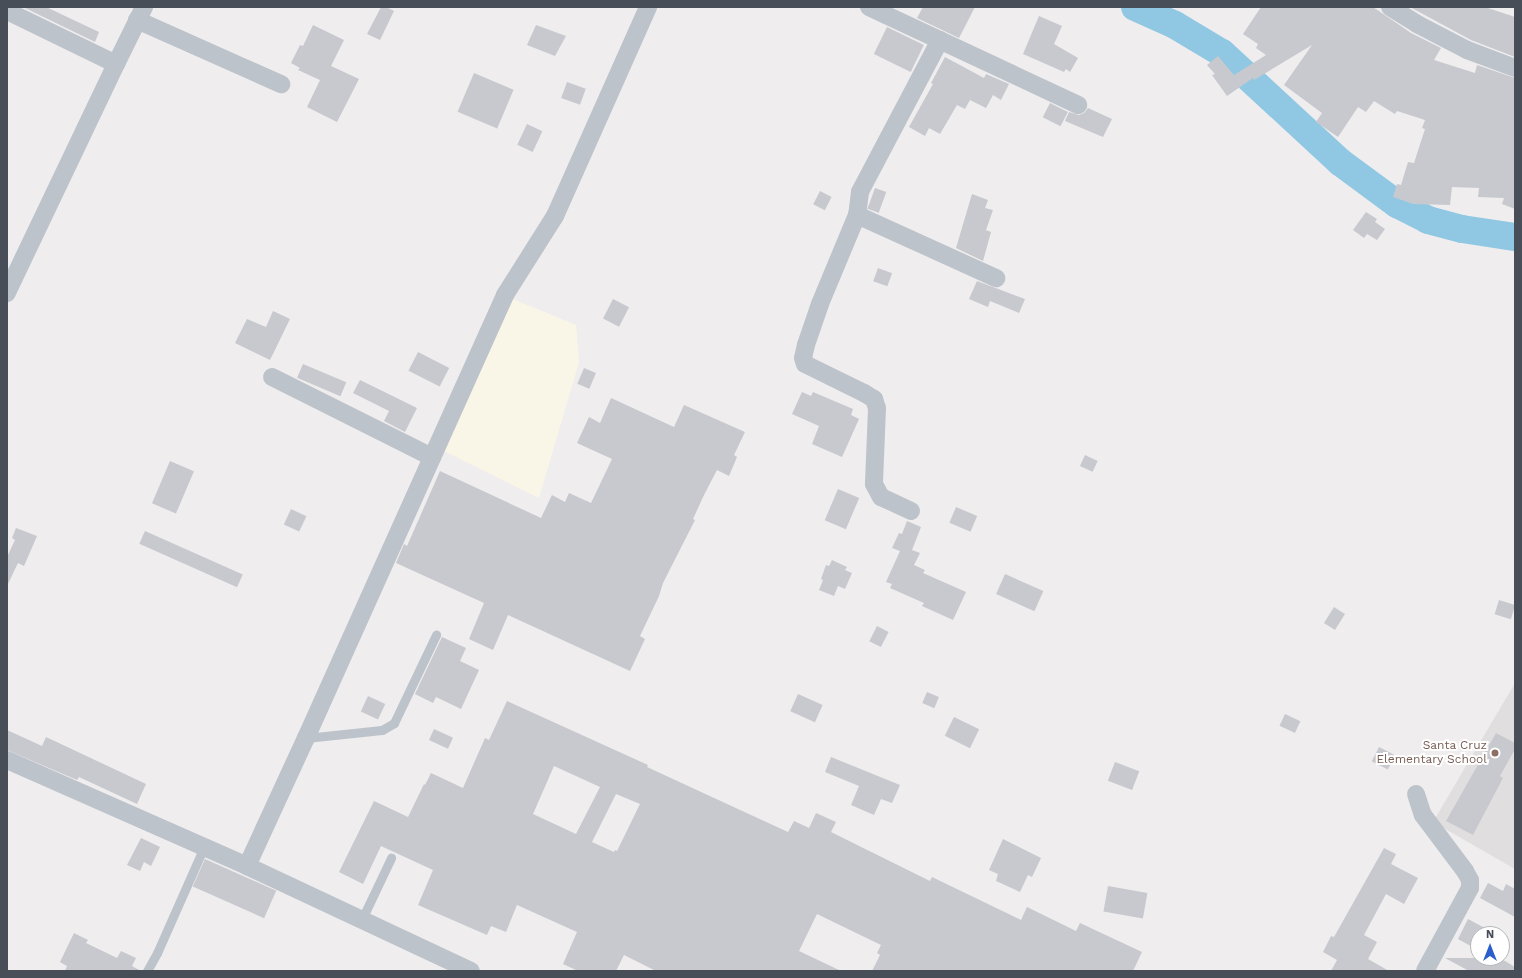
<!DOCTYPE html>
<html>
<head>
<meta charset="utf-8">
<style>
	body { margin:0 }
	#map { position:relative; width:1522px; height:978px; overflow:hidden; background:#efeded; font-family:"Work Sans",sans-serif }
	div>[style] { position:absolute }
	.commercial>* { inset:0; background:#faf6e7 }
	.education>* { inset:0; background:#e0dede }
	.river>* { height:28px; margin:-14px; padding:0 14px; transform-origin:14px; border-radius:14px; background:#90c8e3 }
	.building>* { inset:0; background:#c7c9cf; transform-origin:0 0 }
	.service>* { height:9px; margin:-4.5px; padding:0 4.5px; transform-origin:4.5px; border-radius:4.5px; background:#bdc3cb }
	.minor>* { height:18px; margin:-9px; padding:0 9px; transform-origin:9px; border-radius:9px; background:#bdc3cb }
	.dots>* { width:11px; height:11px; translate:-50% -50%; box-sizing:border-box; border:2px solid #fff; border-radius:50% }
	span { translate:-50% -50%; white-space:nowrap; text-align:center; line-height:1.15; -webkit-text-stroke:4px #fff; paint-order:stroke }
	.education-label { font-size:12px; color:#785e54 }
	.right { translate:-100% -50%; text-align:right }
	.frame { position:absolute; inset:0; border:8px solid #474e58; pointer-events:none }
	.north { position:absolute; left:1470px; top:926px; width:40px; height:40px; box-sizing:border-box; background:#fff; border:1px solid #b5b8bc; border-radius:50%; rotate:0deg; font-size:11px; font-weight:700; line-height:16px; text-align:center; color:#474e58 }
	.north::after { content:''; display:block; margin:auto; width:14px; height:18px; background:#2a5ecd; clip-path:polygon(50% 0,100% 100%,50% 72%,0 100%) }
</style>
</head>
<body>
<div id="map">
	<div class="commercial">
		<div style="clip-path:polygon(510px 298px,576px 325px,579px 362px,539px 498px,442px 450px)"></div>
	</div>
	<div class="education">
		<div style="clip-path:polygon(1515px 683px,1515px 869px,1433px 822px)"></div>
	</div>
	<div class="river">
		<div style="left:1135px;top:7px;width:44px;rotate:24.2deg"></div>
		<div style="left:1175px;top:25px;width:55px;rotate:30.8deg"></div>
		<div style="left:1222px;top:53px;width:161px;rotate:42.7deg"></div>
		<div style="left:1340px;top:162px;width:71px;rotate:36.4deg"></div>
		<div style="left:1397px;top:204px;width:35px;rotate:27deg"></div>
		<div style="left:1428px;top:220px;width:35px;rotate:15deg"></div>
		<div style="left:1462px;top:229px;width:54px;rotate:8.6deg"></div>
	</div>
	<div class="building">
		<div style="clip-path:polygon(23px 7px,46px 7px,99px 32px,95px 42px)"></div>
		<div style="clip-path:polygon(381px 7px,386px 7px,394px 11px,380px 40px,367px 34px)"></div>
		<div style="clip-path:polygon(923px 7px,975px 7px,959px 38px,917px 18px)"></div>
		<div style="clip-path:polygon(1261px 7px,1373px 7px,1411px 33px,1441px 48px,1434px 60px,1475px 73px,1477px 65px,1515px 78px,1515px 209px,1502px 204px,1504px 198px,1478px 197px,1479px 188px,1452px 187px,1450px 205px,1413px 204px,1393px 197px,1397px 184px,1401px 185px,1408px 162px,1414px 163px,1425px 129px,1422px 128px,1425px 120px,1397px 111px,1395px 114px,1374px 101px,1366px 112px,1358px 107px,1338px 137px,1316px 122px,1322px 113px,1284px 85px,1312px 45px,1254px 80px,1253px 78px,1227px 96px,1212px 75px,1215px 74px,1207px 65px,1218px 56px,1234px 75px,1266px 55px,1256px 48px,1258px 44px,1243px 34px)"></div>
		<div style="clip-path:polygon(1410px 7px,1485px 7px,1515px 17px,1515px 57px,1471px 40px)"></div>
		<div style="clip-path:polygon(1039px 16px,1062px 26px,1054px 44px,1078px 58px,1070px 72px,1066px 69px,1064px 72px,1023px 54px)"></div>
		<div style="clip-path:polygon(313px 25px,344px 40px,331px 66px,359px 79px,337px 122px,307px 107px,320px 80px,298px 70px,300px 68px,291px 63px,300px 45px,303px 46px)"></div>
		<div style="clip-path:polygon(536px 25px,566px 36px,555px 56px,527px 45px)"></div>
		<div style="left:887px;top:27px;width:41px;height:30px;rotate:26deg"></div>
		<div style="clip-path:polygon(945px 57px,984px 78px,986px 74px,1009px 84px,1001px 100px,993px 95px,986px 108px,970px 100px,965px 109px,957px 105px,940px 134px,929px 128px,925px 136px,909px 127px,933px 84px,931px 83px)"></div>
		<div style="left:474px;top:73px;width:43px;height:42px;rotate:23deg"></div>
		<div style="left:567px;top:82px;width:20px;height:17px;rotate:20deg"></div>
		<div style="left:1050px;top:103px;width:20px;height:16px;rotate:27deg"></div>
		<div style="clip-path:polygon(1088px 108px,1112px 119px,1103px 137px,1065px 121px,1069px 112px,1079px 115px,1084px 113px)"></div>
		<div style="left:527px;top:124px;width:17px;height:23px;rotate:25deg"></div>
		<div style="left:875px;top:188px;width:12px;height:22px;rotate:20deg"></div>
		<div style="left:820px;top:191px;width:13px;height:15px;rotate:27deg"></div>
		<div style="clip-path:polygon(972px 194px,988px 200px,985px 208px,993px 210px,986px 230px,991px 232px,983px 261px,956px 248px)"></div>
		<div style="clip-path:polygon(1366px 212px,1377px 219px,1375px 222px,1385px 229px,1377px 240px,1367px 234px,1364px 238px,1353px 230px)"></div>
		<div style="left:878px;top:268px;width:15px;height:14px;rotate:20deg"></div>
		<div style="clip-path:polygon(977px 281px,1025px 299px,1019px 313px,990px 301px,988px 307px,969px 299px)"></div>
		<div style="left:613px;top:299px;width:18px;height:22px;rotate:27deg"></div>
		<div style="clip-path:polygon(273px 311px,290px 319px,270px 360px,235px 343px,247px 319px,266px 327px)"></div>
		<div style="left:418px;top:352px;width:35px;height:21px;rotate:27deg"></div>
		<div style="left:303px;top:364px;width:47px;height:15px;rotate:23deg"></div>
		<div style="left:584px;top:368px;width:13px;height:17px;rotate:23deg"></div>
		<div style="clip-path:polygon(360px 380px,417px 408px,405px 432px,384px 421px,389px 411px,353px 393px)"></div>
		<div style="clip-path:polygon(802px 392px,811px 396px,813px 392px,853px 409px,851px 415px,859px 419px,842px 457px,812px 444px,819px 426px,792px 414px)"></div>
		<div style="clip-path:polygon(611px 398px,674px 427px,684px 405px,745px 432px,734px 455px,737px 457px,729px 476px,717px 470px,704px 495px,693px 519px,695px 520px,663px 583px,659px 596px,640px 636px,645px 639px,630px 671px,508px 615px,493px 650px,469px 639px,484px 603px,396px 563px,404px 544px,407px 546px,440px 471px,541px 518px,552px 495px,565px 502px,569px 493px,591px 503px,612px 459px,577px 443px,589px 417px,600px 423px)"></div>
		<div style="left:1085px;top:455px;width:14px;height:12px;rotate:25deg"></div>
		<div style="left:170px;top:461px;width:26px;height:46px;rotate:23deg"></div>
		<div style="left:838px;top:489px;width:23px;height:34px;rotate:23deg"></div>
		<div style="left:956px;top:507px;width:23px;height:17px;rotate:23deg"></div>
		<div style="left:291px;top:509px;width:17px;height:17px;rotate:25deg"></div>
		<div style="clip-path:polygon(907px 521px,921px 527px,912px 550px,920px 553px,914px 565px,925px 570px,923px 573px,966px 592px,953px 620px,922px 606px,924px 603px,890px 588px,892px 584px,886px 582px,900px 551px,892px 548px,899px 533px,902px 534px)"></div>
		<div style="clip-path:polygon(16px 528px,37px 536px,24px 566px,18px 563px,7px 586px,7px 557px,15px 540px,12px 538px)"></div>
		<div style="left:145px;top:531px;width:107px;height:14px;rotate:24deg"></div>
		<div style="clip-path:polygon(832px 560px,847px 567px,845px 570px,852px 573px,845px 589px,838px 586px,834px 596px,819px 590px,823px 580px,821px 579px,826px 565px,829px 566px)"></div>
		<div style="left:1005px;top:574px;width:42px;height:22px;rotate:24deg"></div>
		<div style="left:1499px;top:600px;width:17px;height:15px;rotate:17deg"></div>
		<div style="left:1334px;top:607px;width:13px;height:19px;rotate:32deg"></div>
		<div style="left:877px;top:626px;width:13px;height:17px;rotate:27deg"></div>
		<div style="clip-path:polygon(442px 637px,466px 648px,460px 661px,479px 670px,461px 709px,436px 697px,433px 703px,415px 694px)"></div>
		<div style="left:927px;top:692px;width:13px;height:12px;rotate:23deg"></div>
		<div style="left:798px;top:694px;width:27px;height:19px;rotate:24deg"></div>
		<div style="left:368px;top:696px;width:19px;height:17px;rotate:25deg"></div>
		<div style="clip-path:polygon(evenodd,507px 701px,648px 765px,647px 767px,788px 832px,794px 821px,809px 828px,816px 813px,836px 822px,831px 832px,930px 881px,932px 877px,1021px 920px,1027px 907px,1076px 931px,1080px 923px,1142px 952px,1133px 971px,872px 971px,880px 955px,877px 953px,881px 945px,817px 914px,799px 951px,841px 971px,656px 971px,624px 955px,616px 971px,578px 971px,563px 964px,577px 932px,517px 905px,506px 932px,491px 926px,487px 935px,418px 905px,433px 870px,381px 846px,363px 884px,339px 872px,374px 801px,408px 817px,424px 784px,425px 785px,431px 773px,463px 788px,485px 738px,489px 740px,507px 701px,554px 766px,600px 787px,576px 834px,533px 814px,554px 766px,507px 701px,616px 794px,640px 804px,617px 851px,615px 850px,614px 852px,592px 842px,616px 794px)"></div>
		<div style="left:1285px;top:714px;width:17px;height:13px;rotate:25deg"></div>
		<div style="left:954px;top:717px;width:28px;height:21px;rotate:26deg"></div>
		<div style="left:434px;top:729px;width:21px;height:12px;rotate:25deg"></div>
		<div style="clip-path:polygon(7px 730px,42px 746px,46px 737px,146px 784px,137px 804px,79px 777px,77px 780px,7px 750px)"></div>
		<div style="clip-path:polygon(1496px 733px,1515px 743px,1515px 749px,1500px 776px,1503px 778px,1473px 835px,1446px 821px)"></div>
		<div style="left:1379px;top:747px;width:18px;height:16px;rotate:27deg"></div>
		<div style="clip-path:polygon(831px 757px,900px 785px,892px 803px,881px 799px,874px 815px,851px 805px,859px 786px,825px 772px)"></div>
		<div style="left:1115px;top:762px;width:26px;height:20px;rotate:21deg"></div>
		<div style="clip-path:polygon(141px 838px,160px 847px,151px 866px,144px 862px,140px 871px,127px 865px)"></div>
		<div style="clip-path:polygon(1003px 839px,1041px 858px,1032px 877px,1028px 875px,1020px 892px,996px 881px,998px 874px,989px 870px)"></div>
		<div style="clip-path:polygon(1384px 848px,1396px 854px,1391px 864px,1418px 878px,1404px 904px,1386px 894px,1364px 935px,1377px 942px,1368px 959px,1389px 971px,1331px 971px,1337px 960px,1323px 952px,1331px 936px,1334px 937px)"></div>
		<div style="left:205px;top:859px;width:78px;height:30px;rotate:24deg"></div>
		<div style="clip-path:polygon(1488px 883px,1503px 891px,1506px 884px,1515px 889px,1515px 917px,1480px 898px)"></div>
		<div style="left:1108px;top:886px;width:40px;height:26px;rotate:10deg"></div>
		<div style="clip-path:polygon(1468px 919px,1496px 934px,1478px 934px,1478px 950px,1458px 939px)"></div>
		<div style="clip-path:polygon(74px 933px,88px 940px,86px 943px,117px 958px,121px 951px,136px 958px,132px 966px,141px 971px,65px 971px,67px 966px,60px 962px)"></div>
		<div style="clip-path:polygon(1445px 958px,1500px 958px,1515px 967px,1515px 971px,1469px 971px)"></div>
	</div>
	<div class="service">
		<div style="left:306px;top:738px;width:76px;rotate:-6deg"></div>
		<div style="left:382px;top:730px;width:14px;rotate:-30deg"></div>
		<div style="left:394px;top:723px;width:98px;rotate:-64.5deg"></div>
		<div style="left:362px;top:919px;width:68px;rotate:-64.6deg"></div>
		<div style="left:147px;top:971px;width:21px;rotate:-61deg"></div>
		<div style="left:157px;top:953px;width:116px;rotate:-66.1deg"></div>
	</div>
	<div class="minor">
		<div style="left:869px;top:7px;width:231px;rotate:25.1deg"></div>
		<div style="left:1390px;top:7px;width:32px;rotate:32deg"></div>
		<div style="left:1417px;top:24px;width:56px;rotate:27.5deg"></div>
		<div style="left:1467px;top:50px;width:51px;rotate:20.6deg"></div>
		<div style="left:7px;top:11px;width:121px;rotate:25.9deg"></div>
		<div style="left:116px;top:64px;width:254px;rotate:115.5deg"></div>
		<div style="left:137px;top:20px;width:158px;rotate:24deg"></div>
		<div style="left:940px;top:40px;width:172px;rotate:117.8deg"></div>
		<div style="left:860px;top:192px;width:23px;rotate:97deg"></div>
		<div style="left:857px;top:215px;width:153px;rotate:24.4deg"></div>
		<div style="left:116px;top:64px;width:64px;rotate:-63.8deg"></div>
		<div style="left:857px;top:215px;width:96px;rotate:112.6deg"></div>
		<div style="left:820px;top:304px;width:43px;rotate:108.9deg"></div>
		<div style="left:806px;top:345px;width:13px;rotate:103deg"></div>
		<div style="left:803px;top:358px;width:6px;rotate:72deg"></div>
		<div style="left:805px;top:364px;width:66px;rotate:26.2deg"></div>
		<div style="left:864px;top:393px;width:12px;rotate:31deg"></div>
		<div style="left:874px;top:399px;width:9px;rotate:72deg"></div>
		<div style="left:877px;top:408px;width:76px;rotate:92.3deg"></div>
		<div style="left:874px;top:484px;width:15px;rotate:62deg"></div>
		<div style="left:881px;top:497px;width:33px;rotate:25deg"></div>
		<div style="left:272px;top:377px;width:179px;rotate:26.6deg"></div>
		<div style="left:7px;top:760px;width:262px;rotate:23.8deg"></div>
		<div style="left:247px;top:866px;width:247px;rotate:25.1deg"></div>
		<div style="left:1416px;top:794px;width:22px;rotate:72deg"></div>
		<div style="left:1423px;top:815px;width:70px;rotate:53.1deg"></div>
		<div style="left:1465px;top:871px;width:10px;rotate:61deg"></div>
		<div style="left:1470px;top:880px;width:8px;rotate:90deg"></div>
		<div style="left:1470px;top:888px;width:94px;rotate:118.5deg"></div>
		<div style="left:247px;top:866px;width:141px;rotate:-65.3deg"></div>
		<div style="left:306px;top:738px;width:486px;rotate:-65.8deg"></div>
		<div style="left:505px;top:295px;width:93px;rotate:-57.7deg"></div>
		<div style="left:555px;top:216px;width:229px;rotate:-66deg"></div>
	</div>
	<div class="dots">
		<div style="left:1495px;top:753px;background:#8d6e63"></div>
	</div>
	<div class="education-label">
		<span class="right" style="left:1487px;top:753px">Santa Cruz<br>Elementary School</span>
	</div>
	<div class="frame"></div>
	<div class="north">N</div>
</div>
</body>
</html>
